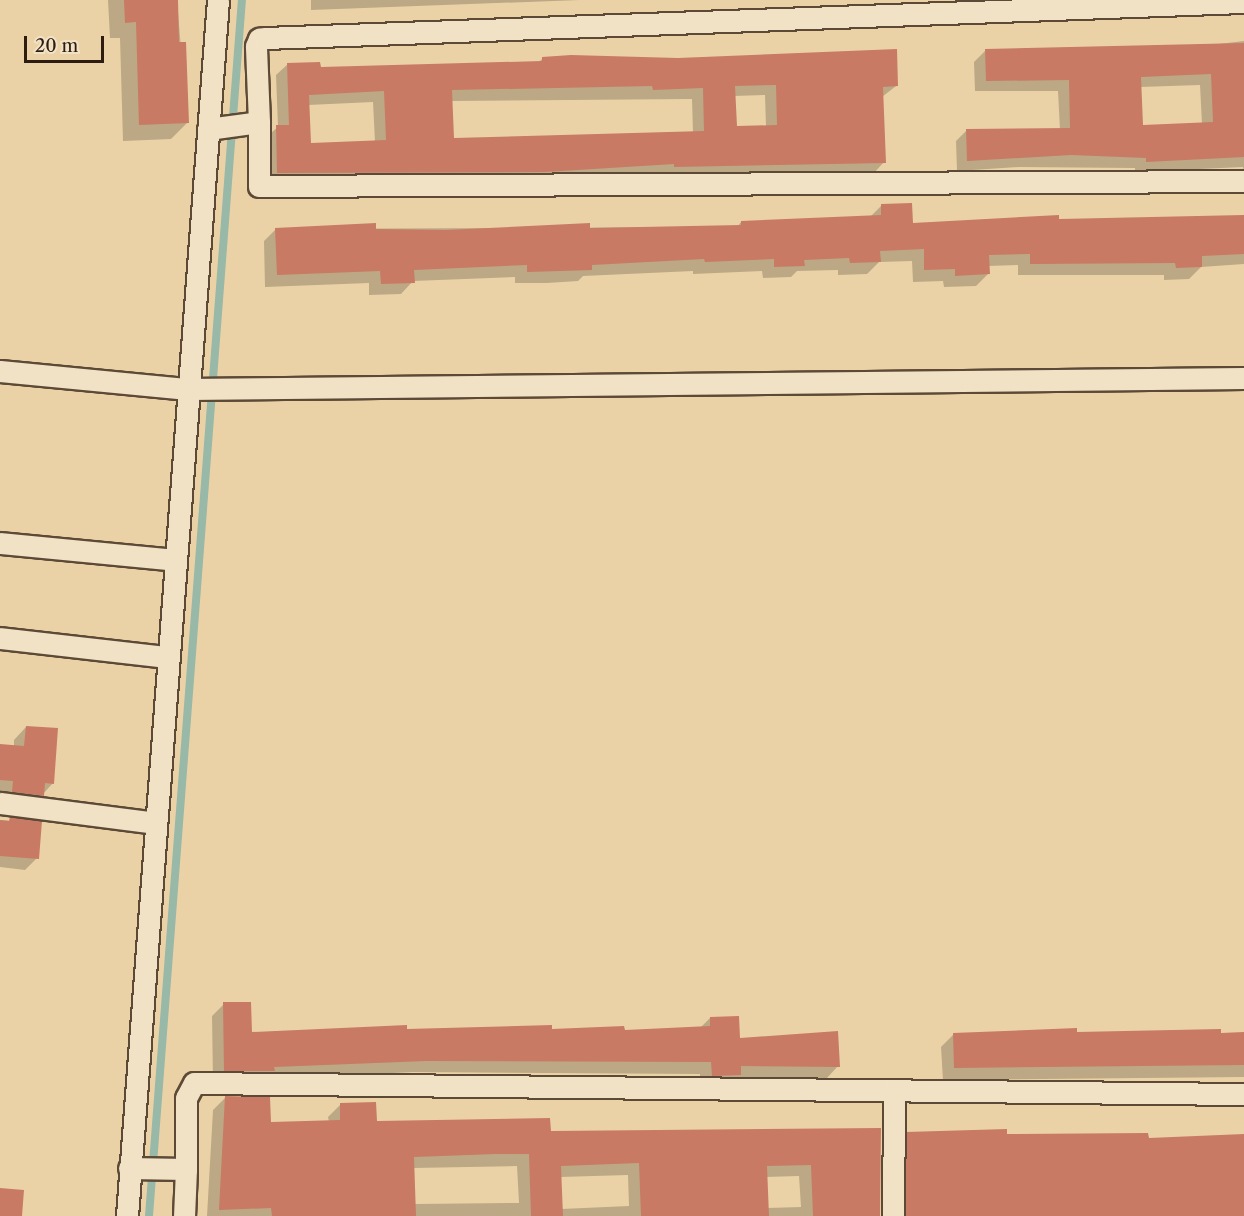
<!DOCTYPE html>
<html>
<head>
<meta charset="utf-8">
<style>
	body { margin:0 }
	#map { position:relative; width:1244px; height:1216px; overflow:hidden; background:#ebd2a6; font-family:"Libre Caslon Text",serif }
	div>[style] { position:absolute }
	.shadow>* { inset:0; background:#0003 }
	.stream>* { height:8px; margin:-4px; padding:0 4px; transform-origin:4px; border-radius:4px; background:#98b8a8 }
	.building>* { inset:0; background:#c87a64 }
	.roads { filter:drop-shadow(2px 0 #5c4a37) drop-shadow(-2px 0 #5c4a37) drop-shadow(0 2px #5c4a37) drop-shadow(0 -2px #5c4a37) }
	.street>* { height:21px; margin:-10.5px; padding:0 10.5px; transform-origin:10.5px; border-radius:10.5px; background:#f2e2c5 }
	span { translate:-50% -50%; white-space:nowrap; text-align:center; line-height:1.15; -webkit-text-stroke:4.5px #f2e2c5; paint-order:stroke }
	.scale { position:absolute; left:24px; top:36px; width:80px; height:27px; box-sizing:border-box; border:3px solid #2d1c12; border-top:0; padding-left:8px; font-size:18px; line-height:21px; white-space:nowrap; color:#2d1c12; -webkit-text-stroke:4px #f2e2c5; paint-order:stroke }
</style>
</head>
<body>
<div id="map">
	<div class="shadow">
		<div style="clip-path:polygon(108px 0,177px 0,187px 123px,171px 139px,123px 141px,120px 38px,110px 38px)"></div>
		<div style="clip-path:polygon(311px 0,580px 0,311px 10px)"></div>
		<div style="clip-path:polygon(evenodd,1244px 41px,1244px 172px,1243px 167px,1135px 172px,1135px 168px,1019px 167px,957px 171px,956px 141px,967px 130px,1060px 130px,1058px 91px,975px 91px,974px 62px,985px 51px,1201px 46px,1244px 41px,1200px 85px,1202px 124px,1141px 127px,1140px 87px,1200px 85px)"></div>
		<div style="clip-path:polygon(evenodd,543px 58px,896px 86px,882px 97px,884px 162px,873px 174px,267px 184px,265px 138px,278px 127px,276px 75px,288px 64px,319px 69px,539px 62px,543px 58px,765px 95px,766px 127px,735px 128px,734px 96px,765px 95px,543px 58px,692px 99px,693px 133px,452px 139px,451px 101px,692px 99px,543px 58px,373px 102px,375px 142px,309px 144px,308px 105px,373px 102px)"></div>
		<div style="clip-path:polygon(881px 206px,911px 225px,1244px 217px,1244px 264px,1201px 267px,1189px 279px,1164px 280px,1164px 275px,1018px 275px,1018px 265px,988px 266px,988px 274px,976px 286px,944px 287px,943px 281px,913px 282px,912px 261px,879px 262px,867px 274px,838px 275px,838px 270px,797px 271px,791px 277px,763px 278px,762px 271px,693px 274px,693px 271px,583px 276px,578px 281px,547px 283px,515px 283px,515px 277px,413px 281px,401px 294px,369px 295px,369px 283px,265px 287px,264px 241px,276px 229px,737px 227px,741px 222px,870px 217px)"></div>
		<div style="clip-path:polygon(26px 727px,53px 783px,31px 807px,0 803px,0 745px,14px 746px,14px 740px)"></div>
		<div style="clip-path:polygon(0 820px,40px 823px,37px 858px,25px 870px,0 867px)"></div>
		<div style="clip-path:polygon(224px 1004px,251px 1034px,623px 1031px,700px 1028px,710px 1018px,738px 1039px,838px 1066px,827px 1078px,737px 1077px,727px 1087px,700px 1087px,700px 1074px,413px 1072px,213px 1082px,212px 1016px)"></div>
		<div style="clip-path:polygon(1244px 1034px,1244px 1077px,943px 1080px,941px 1047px,953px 1035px)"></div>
		<div style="clip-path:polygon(evenodd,225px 1098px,270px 1124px,329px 1122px,328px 1117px,340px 1105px,376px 1122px,549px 1132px,879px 1130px,879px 1216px,207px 1216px,213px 1110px,225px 1098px,517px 1166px,519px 1203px,414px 1204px,413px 1168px,517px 1166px,225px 1098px,628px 1175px,629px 1206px,561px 1209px,560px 1177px,628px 1175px,225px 1098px,799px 1176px,801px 1207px,767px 1208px,765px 1177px,799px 1176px)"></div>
		<div style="clip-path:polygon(907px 1133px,1147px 1140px,1244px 1135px,1244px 1216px,894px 1216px,895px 1146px)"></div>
	</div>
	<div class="stream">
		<div style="left:149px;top:1216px;width:1220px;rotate:-85.63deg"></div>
	</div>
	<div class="building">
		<div style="clip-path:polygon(124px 0,178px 0,179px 42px,186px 42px,189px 123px,139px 125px,136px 22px,125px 23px)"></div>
		<div style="clip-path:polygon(evenodd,1244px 43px,1244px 157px,1146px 162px,1146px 158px,1071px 155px,967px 161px,966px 129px,1070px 128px,1069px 80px,986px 81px,985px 49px,1244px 43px,1211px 74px,1213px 122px,1143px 125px,1141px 77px,1211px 74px)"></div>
		<div style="clip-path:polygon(evenodd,897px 49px,898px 86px,883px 87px,886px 163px,674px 167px,674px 164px,545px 172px,277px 173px,276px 125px,289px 125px,287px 63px,320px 62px,321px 67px,542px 61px,542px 57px,571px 55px,678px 58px,897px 49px,776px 85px,777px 125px,737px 126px,735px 86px,776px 85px,897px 49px,652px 86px,653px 90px,703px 88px,704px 131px,454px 138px,452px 90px,652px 86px,897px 49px,384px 91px,386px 140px,311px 143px,309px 95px,384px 91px)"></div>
		<div style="clip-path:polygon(912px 203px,913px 223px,1059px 215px,1059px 219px,1244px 215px,1244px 254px,1202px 256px,1202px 267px,1176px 268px,1175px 263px,1030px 264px,1030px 254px,989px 255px,990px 274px,955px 276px,955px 269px,924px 270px,924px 249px,880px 251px,881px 262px,850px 263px,849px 258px,804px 260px,805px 266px,774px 267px,774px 259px,705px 262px,704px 259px,592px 265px,592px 270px,560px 271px,527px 272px,527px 265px,414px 270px,415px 283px,381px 284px,380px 271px,277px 275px,275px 228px,376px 223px,376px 229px,446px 230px,590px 223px,590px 228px,741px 225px,741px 221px,881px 215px,881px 204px)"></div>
		<div style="clip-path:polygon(26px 726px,58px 728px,54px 784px,45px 783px,44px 796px,12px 792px,13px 781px,0 780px,0 744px,24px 746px)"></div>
		<div style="clip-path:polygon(10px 817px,42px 821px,39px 859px,0 856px,0 820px,9px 821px)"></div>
		<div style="clip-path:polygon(223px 1002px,251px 1002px,252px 1032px,407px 1025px,407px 1029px,552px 1025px,552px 1029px,624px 1026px,625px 1030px,710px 1026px,710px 1017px,739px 1016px,740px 1038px,838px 1031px,840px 1067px,741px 1066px,741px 1075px,712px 1076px,711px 1062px,426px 1061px,274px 1067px,275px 1071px,224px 1071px)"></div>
		<div style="clip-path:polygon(1077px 1028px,1077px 1032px,1221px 1029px,1221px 1033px,1244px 1032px,1244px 1065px,954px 1068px,953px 1033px)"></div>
		<div style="clip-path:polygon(225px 1096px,270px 1097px,271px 1122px,340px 1120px,340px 1103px,376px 1102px,377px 1121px,550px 1118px,551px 1131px,881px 1128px,880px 1216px,813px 1216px,811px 1165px,767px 1166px,769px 1216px,641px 1216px,639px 1163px,561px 1166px,563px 1216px,531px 1216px,529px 1154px,496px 1154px,414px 1157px,416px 1216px,272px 1216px,271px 1208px,219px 1210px)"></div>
		<div style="clip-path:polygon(1007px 1129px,1007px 1134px,1148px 1133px,1149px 1138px,1244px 1134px,1244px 1216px,906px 1216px,906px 1132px)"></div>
		<div style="clip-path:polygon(0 1188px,24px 1190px,22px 1216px,0 1216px)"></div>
	</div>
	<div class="roads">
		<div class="street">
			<div style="left:259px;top:122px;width:76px;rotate:-92.3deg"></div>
			<div style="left:256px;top:46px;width:8px;rotate:-67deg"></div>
			<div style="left:259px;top:39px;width:6px;rotate:-9deg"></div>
			<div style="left:265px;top:38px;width:980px;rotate:-2.11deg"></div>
			<div style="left:208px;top:129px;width:51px;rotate:-7.8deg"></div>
			<div style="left:259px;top:122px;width:64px;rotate:90deg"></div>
			<div style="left:259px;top:186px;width:985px;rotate:-0.29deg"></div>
			<div style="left:0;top:371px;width:189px;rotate:5.5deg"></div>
			<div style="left:188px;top:389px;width:1056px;rotate:-0.6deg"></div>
			<div style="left:0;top:543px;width:176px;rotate:5.5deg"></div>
			<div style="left:0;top:638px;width:169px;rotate:6.5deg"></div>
			<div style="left:0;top:803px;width:157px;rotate:7.3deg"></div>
			<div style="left:129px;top:1168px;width:57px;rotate:1deg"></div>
			<div style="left:186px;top:1169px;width:47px;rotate:92.4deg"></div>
			<div style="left:186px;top:1169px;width:71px;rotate:-90deg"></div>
			<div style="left:186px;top:1098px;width:17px;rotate:-62deg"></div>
			<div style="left:194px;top:1083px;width:1050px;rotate:0.6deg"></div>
			<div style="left:127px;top:1216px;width:1219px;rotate:-85.72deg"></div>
			<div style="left:893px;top:1216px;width:126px;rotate:-89.5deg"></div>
		</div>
	</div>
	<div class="scale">20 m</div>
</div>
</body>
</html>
